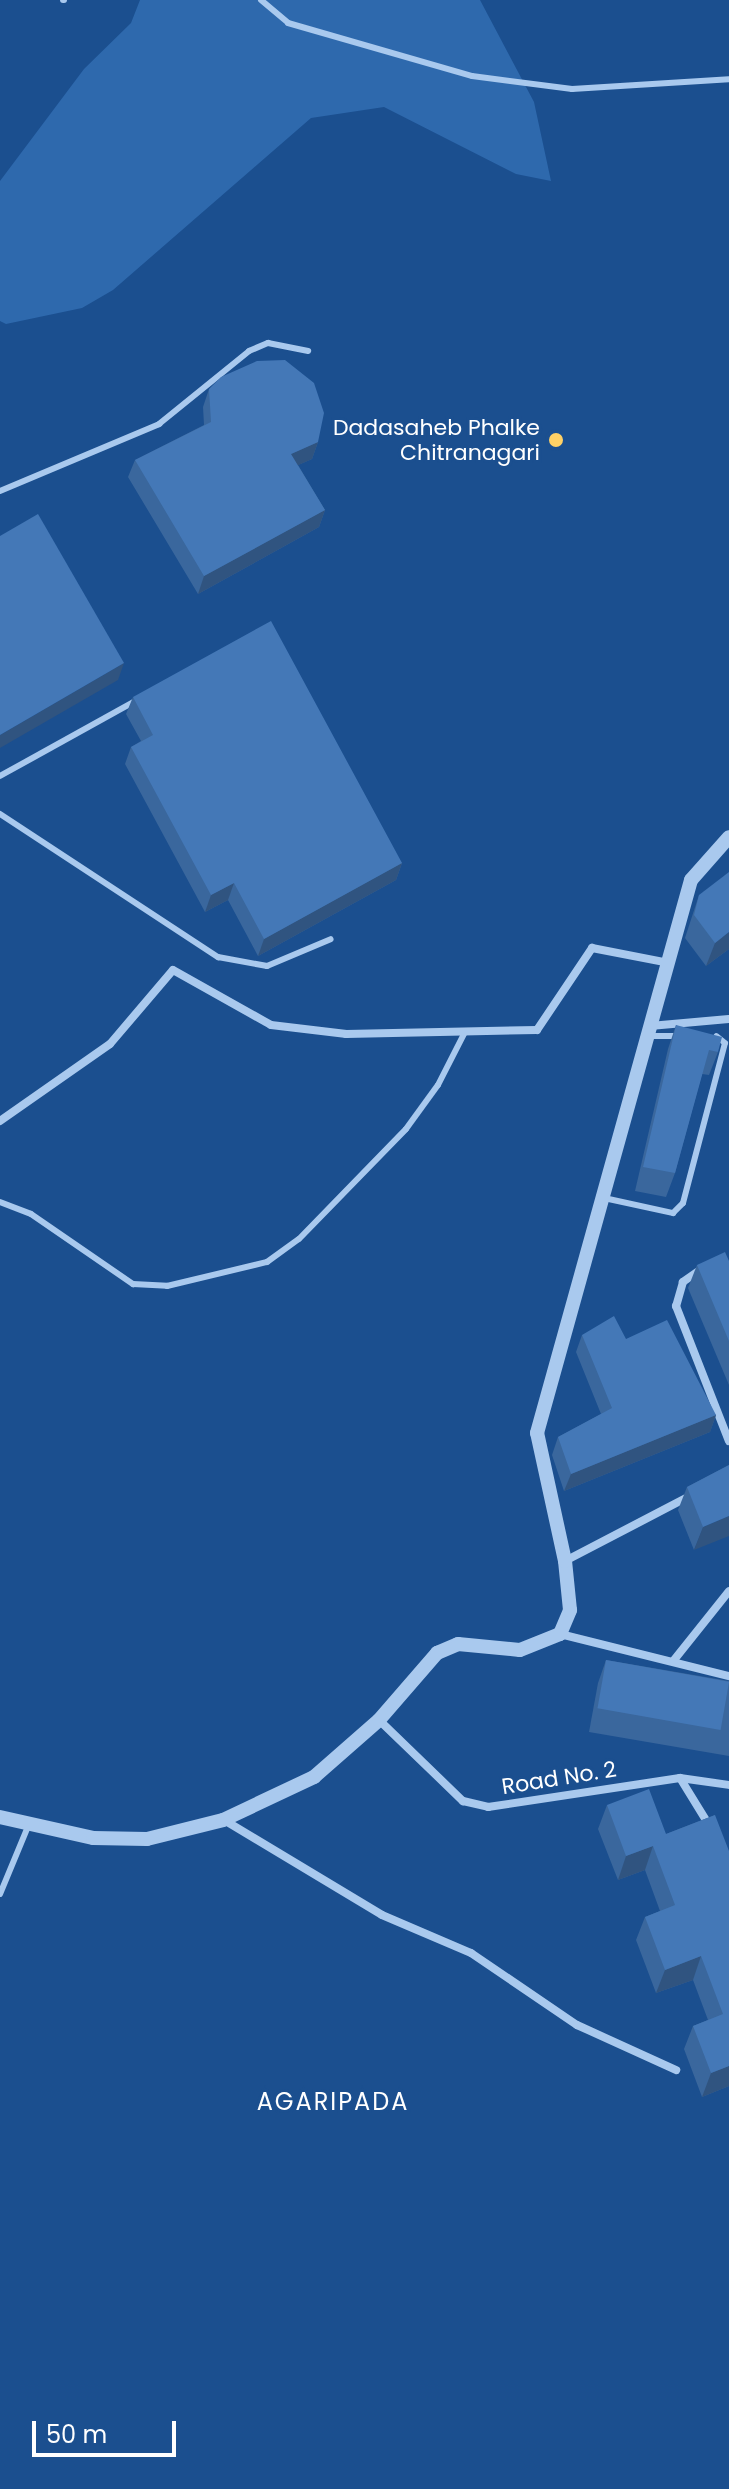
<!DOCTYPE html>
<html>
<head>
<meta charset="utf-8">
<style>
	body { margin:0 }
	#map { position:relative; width:729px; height:2489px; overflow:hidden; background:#1b4f8f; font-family:Poppins,sans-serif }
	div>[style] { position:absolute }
	.green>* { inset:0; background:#2e69ad }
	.service>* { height:6px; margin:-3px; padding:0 3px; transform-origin:3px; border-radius:3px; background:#a9c9ee }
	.minor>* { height:8px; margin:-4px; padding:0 4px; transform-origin:4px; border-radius:4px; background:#a9c9ee }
	.tertiary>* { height:14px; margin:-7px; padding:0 7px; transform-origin:7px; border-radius:7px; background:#a9c9ee }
	.wall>* { inset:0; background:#3a679d }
	.shaded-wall>* { inset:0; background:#305480 }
	.building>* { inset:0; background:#4478b7; transform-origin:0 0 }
	.dots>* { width:22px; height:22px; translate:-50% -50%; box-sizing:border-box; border:4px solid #1b4f8f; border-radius:50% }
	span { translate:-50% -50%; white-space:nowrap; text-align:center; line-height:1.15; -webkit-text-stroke:6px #1b4f8f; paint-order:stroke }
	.poi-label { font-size:22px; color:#fff }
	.right { translate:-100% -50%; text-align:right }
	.street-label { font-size:22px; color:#fff }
	.neighbourhood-label { font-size:24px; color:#fff; letter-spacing:2px }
	.scale { position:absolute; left:32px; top:2421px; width:144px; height:36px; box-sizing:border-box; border:4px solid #fff; border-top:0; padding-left:10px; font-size:24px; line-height:28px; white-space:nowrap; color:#fff; -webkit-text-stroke:6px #1b4f8f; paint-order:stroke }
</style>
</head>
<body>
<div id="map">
	<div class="green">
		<div style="clip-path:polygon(140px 0,480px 0,534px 102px,551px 181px,516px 174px,384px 107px,311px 118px,113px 290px,82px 308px,6px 324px,0 321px,0 181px,84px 69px,131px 23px)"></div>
	</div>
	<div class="service">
		<div style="left:63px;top:0;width:1px"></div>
		<div style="left:261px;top:0;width:35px;rotate:40deg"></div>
		<div style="left:288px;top:23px;width:191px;rotate:16.1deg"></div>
		<div style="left:472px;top:76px;width:101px;rotate:7.4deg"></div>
		<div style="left:572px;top:89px;width:157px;rotate:-3.6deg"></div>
		<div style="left:0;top:491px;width:173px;rotate:-22.8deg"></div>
		<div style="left:159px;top:424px;width:116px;rotate:-39deg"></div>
		<div style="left:249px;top:351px;width:21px;rotate:-23deg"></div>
		<div style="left:268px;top:343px;width:41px;rotate:11.3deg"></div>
		<div style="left:0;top:776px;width:157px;rotate:-29deg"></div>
		<div style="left:0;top:814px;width:261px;rotate:33.3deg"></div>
		<div style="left:218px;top:957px;width:50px;rotate:10.4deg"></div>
		<div style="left:267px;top:966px;width:69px;rotate:-22.9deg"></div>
		<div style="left:648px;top:1036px;width:33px"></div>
		<div style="left:604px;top:1198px;width:71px;rotate:12.3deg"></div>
		<div style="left:673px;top:1213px;width:14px;rotate:-45deg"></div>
		<div style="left:683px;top:1203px;width:165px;rotate:-75.3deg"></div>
		<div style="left:725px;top:1043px;width:11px;rotate:-142deg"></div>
		<div style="left:0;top:1202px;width:33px;rotate:21deg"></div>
		<div style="left:31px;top:1214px;width:124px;rotate:34.5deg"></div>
		<div style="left:133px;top:1284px;width:34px;rotate:3deg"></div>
		<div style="left:167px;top:1286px;width:103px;rotate:-13.5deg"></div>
		<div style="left:267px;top:1262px;width:39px;rotate:-36deg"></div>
		<div style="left:299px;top:1239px;width:153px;rotate:-45.8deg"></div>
		<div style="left:406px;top:1129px;width:54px;rotate:-54deg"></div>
		<div style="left:438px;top:1085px;width:59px;rotate:-63deg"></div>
		<div style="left:0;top:1894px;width:76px;rotate:-67.5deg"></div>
	</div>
	<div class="minor">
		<div style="left:650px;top:1026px;width:79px;rotate:-5.1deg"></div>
		<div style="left:0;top:1121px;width:134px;rotate:-35deg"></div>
		<div style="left:110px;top:1044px;width:97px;rotate:-49.6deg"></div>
		<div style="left:173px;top:970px;width:112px;rotate:29.3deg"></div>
		<div style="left:271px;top:1025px;width:76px;rotate:6.8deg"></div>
		<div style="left:346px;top:1034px;width:191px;rotate:-1.2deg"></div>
		<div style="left:537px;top:1030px;width:99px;rotate:-56.1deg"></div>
		<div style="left:592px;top:948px;width:78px;rotate:11deg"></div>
		<div style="left:700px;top:1270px;width:21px;rotate:145deg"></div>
		<div style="left:683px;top:1282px;width:25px;rotate:106deg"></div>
		<div style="left:676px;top:1306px;width:145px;rotate:68.6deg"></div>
		<div style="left:565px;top:1561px;width:139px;rotate:-27.5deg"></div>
		<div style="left:560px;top:1634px;width:174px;rotate:14deg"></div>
		<div style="left:674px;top:1660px;width:88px;rotate:-51.4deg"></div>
		<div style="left:379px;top:1720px;width:117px;rotate:44deg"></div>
		<div style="left:463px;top:1801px;width:26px;rotate:13deg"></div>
		<div style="left:488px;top:1807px;width:194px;rotate:-8.6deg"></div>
		<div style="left:680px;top:1778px;width:49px;rotate:8.1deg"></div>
		<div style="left:680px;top:1778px;width:55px;rotate:58.3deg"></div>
		<div style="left:224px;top:1820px;width:184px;rotate:31deg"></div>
		<div style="left:382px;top:1915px;width:97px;rotate:23.1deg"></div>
		<div style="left:471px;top:1953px;width:128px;rotate:34.2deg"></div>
		<div style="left:577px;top:2025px;width:109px;rotate:24.4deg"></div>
	</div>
	<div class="tertiary">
		<div style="left:0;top:1817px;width:95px;rotate:12.7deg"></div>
		<div style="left:93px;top:1838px;width:54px;rotate:1.1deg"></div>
		<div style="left:147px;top:1839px;width:78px;rotate:-14deg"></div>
		<div style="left:223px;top:1820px;width:101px;rotate:-25.3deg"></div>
		<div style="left:314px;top:1777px;width:86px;rotate:-41.2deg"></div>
		<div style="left:379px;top:1720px;width:89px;rotate:-49.1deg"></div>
		<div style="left:437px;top:1653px;width:23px;rotate:-23deg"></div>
		<div style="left:458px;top:1644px;width:62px;rotate:5.5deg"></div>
		<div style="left:520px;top:1650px;width:43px;rotate:-21.8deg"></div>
		<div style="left:560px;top:1634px;width:26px;rotate:-67deg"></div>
		<div style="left:570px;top:1610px;width:49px;rotate:-95.8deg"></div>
		<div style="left:565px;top:1561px;width:131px;rotate:-102.3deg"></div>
		<div style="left:537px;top:1433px;width:574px;rotate:-74.44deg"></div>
		<div style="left:691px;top:880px;width:57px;rotate:-48.5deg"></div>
	</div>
	<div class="wall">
		<div style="clip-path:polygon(209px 389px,318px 442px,312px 459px,298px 465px,325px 510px,319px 527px,198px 594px,128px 477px,135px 460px,204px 425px,203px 407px)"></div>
		<div style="clip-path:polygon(133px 697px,402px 863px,396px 880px,258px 956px,228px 900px,205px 912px,125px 764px,131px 747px,141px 741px,126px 714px)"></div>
		<div style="clip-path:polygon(699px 895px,729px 949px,706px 966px,685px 938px)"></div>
		<div style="clip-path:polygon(676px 1025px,718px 1052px,709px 1075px,702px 1074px,675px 1173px,666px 1197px,635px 1191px,668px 1049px)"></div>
		<div style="clip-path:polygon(729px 1261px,729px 1385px,688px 1288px,697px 1265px)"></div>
		<div style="clip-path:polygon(582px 1335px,626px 1339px,716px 1415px,710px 1432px,564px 1491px,552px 1455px,558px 1437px,601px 1414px,576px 1352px)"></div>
		<div style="clip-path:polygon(729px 1465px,694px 1550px,678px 1510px,687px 1487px)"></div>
		<div style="clip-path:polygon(606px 1660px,729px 1681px,729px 1756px,589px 1732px,598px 1683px)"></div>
		<div style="clip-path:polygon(607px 1805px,666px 1834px,715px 1815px,729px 2086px,702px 2097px,684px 2049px,693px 2026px,708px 2020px,693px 1980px,656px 1993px,636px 1940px,645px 1917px,660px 1911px,645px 1870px,618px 1880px,598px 1829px)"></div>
	</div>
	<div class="shaded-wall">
		<div style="clip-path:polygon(318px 442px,312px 459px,285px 471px,291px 454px)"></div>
		<div style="clip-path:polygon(325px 510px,319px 527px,198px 594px,204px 576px)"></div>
		<div style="clip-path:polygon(124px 663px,118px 680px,0 748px,0 735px)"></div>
		<div style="clip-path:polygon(402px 863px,396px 880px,258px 956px,264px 939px)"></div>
		<div style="clip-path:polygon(234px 883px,228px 900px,205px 912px,211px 895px)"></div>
		<div style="clip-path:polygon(729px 932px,729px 949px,706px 966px,715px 943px)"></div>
		<div style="clip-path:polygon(716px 1415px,710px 1432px,564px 1491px,571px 1474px)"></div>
		<div style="clip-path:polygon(729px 1516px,729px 1536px,694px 1550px,703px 1527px)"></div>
		<div style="clip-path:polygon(653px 1846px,645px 1870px,618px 1880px,626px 1856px)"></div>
		<div style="clip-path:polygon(701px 1956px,693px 1980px,656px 1993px,665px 1970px)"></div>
		<div style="clip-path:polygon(729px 2066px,729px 2086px,702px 2097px,711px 2073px)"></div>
	</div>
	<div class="building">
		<div style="clip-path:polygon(285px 360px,314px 383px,324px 413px,318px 442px,291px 454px,325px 510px,204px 576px,135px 460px,211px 422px,209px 389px,221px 377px,257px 361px)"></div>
		<div style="clip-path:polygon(38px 514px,124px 663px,0 735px,0 536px)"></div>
		<div style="clip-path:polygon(271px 621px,402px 863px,264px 939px,234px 883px,211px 895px,131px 747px,153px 735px,133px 697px)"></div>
		<div style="clip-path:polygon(729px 872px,729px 932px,715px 943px,694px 915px,699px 895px)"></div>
		<div style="clip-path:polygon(676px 1025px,722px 1037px,718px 1052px,709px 1050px,675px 1173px,643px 1167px)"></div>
		<div style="clip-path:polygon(725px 1252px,729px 1261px,729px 1341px,697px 1265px)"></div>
		<div style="clip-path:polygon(614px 1316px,626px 1339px,667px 1320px,716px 1415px,571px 1474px,558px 1437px,612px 1408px,582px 1335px)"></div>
		<div style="clip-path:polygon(729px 1465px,729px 1516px,703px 1527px,687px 1487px)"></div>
		<div style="left:606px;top:1660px;width:125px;height:49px;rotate:10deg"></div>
		<div style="clip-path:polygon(649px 1789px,666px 1834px,715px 1815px,729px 1851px,729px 2066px,711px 2073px,693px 2026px,723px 2014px,701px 1956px,665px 1970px,645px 1917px,675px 1905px,653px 1846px,626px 1856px,607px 1805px)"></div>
	</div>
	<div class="dots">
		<div style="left:556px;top:440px;background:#ffd166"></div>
	</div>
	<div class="poi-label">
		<span class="right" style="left:540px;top:440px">Dadasaheb Phalke<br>Chitranagari</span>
	</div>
	<div class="street-label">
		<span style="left:559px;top:1778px;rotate:-9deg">Road No. 2</span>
	</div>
	<div class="neighbourhood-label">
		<span style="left:333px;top:2102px">AGARIPADA</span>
	</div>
	<div class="scale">50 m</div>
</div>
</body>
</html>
